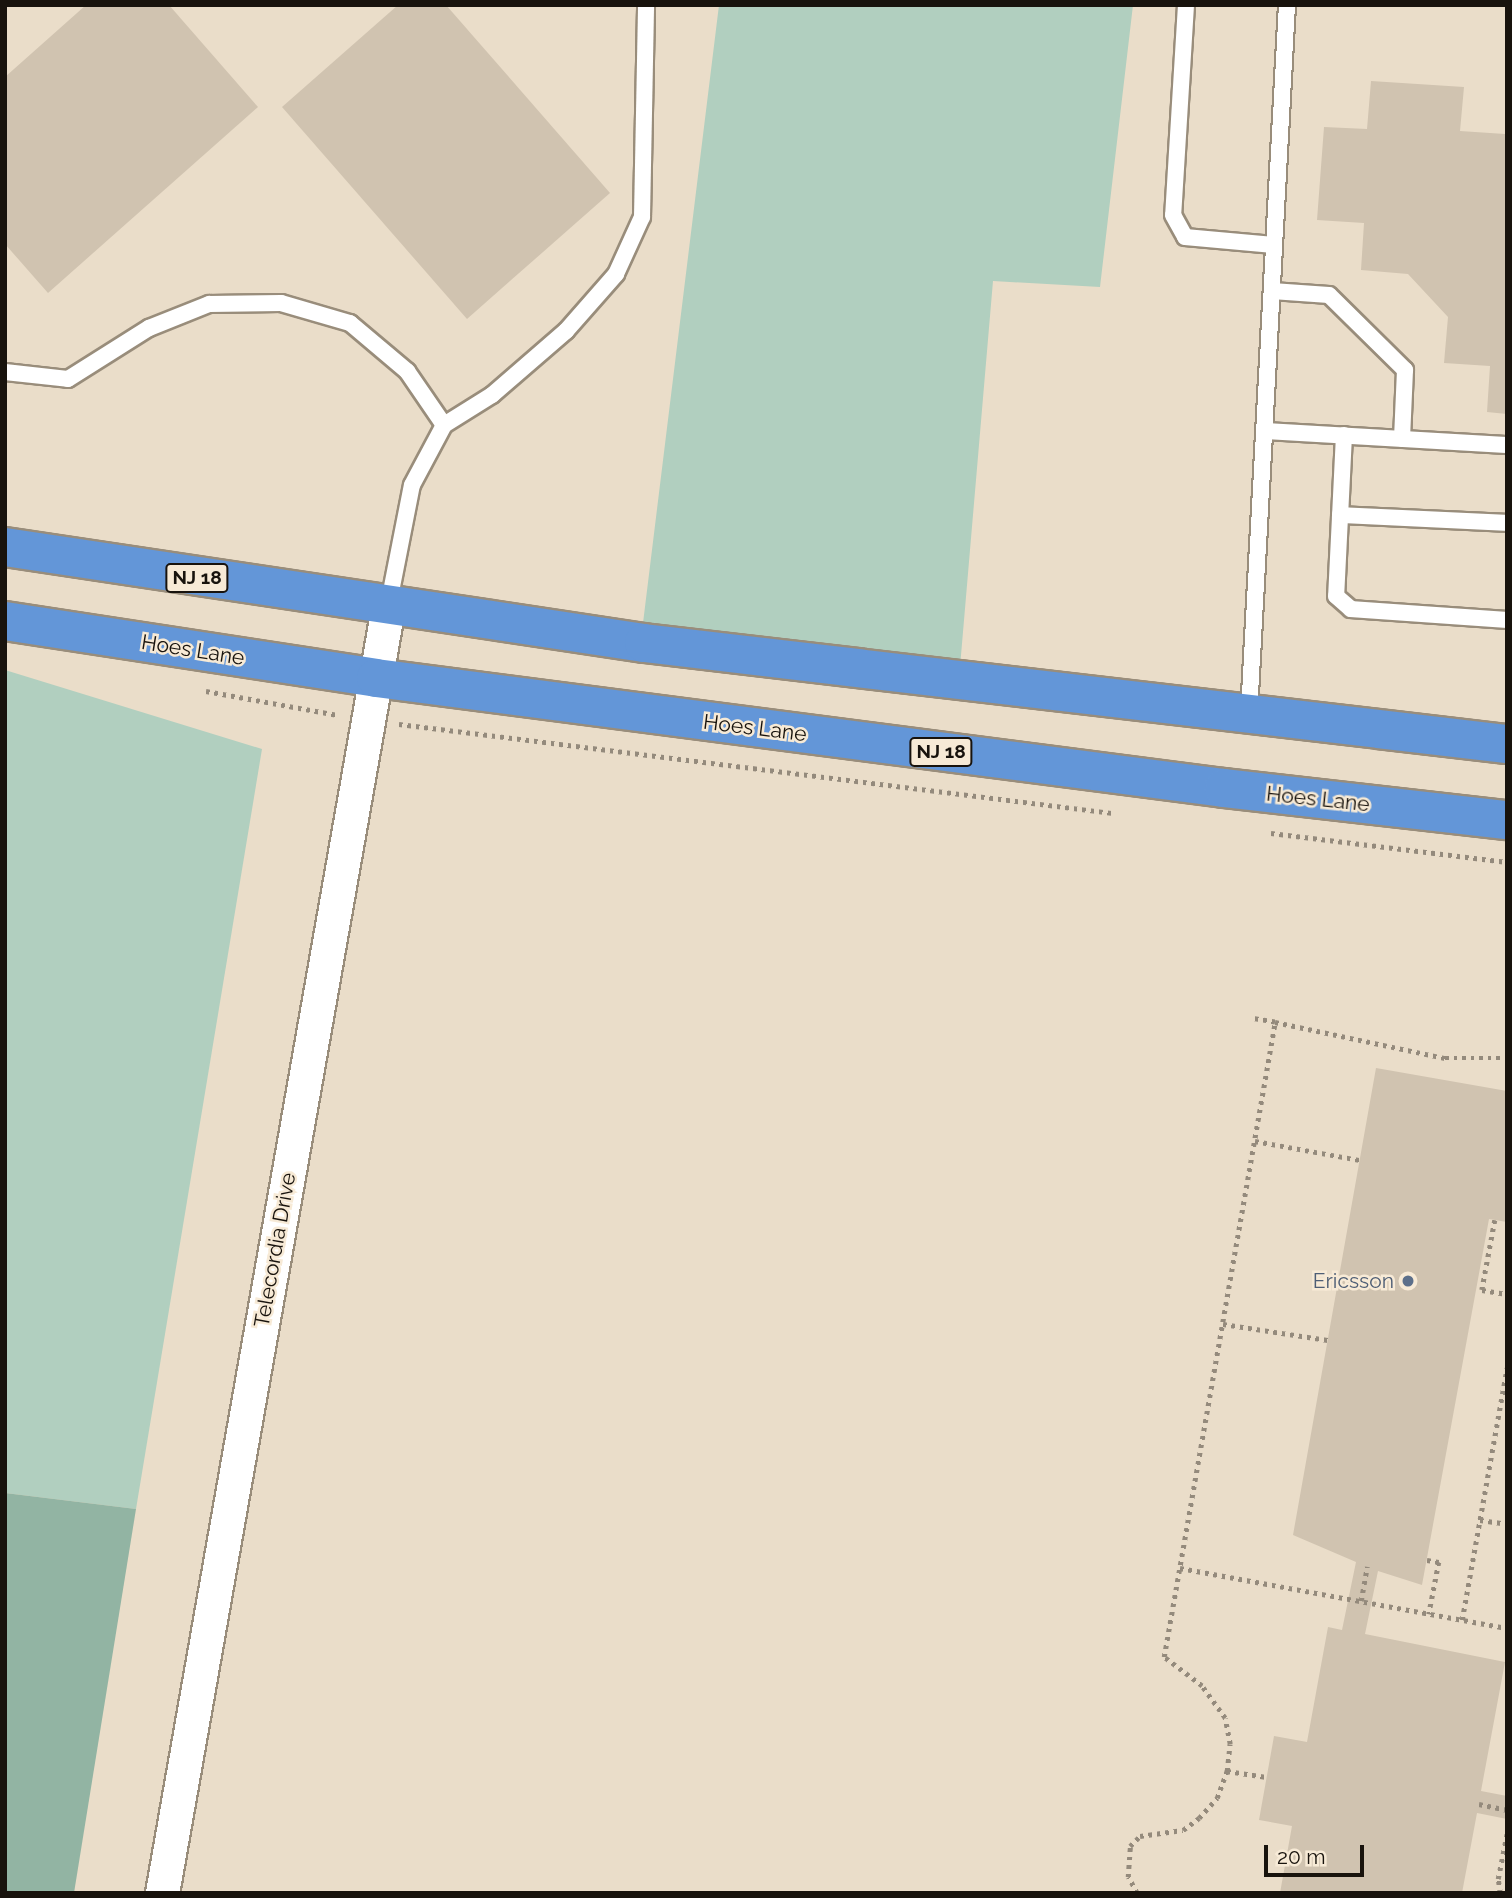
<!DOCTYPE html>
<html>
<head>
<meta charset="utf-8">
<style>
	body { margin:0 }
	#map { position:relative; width:1512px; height:1898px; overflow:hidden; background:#eaddc9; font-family:Raleway,sans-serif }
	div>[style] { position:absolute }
	.green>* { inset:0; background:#b1cfbf }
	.forest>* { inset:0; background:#92b4a3 }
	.building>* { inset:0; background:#d0c3b0 }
	.path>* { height:4.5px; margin-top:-2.25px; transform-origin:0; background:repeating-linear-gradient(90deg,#948a7c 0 3.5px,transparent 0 8.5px) }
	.roads { filter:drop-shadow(2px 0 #998d7b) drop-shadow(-2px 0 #998d7b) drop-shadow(0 2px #998d7b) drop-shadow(0 -2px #998d7b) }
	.lane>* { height:16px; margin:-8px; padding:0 8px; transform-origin:8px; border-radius:8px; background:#fff }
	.street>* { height:33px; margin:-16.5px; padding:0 16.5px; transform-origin:16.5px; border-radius:16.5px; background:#fff }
	.highway>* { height:38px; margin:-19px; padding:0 19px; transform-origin:19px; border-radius:19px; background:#6396d8 }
	.dots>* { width:19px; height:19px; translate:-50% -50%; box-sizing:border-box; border:4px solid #f7ead6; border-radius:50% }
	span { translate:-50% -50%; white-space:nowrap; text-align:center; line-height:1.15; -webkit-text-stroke:5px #f7ead6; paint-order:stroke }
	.shield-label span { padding:2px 5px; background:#f7ead6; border:2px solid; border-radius:5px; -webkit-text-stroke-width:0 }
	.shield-label { font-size:19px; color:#18130d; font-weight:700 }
	.street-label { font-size:21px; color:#18130d }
	.service-label { font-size:21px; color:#4e5e75 }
	.right { translate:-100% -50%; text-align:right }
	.frame { position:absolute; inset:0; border:7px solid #18130d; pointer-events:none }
	.scale { position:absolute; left:1264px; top:1845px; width:100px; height:32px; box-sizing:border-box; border:4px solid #18130d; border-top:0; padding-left:9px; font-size:21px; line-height:24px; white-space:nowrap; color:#18130d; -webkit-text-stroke:5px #f7ead6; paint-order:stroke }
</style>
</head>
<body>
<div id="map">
	<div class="green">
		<div style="clip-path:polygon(719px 5px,1133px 5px,1100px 287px,993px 281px,960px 667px,643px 623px)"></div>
		<div style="clip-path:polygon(5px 670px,262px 749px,136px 1509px,5px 1493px)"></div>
	</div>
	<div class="forest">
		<div style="clip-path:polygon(5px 1493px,136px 1509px,74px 1893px,5px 1893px)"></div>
	</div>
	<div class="building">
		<div style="clip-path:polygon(86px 5px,169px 5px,258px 107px,48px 293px,5px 244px,5px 77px)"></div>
		<div style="clip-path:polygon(398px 5px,446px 5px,610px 193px,467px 319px,282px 107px)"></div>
		<div style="clip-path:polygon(1371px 81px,1464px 87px,1460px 131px,1505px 134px,1507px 414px,1487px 412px,1490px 366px,1444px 363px,1448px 317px,1408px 274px,1361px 270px,1364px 223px,1317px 220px,1324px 127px,1367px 129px)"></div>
		<div style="clip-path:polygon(1376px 1068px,1507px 1091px,1507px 1222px,1489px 1219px,1422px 1585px,1378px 1571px,1365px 1634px,1505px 1662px,1481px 1791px,1507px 1796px,1507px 1819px,1477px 1813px,1462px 1893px,1280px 1893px,1292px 1826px,1259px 1820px,1274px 1736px,1307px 1742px,1328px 1627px,1342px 1630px,1356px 1562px,1293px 1535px)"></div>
	</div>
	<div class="path">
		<div style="left:206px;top:691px;width:134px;rotate:10.3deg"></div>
		<div style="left:399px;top:724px;width:720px;rotate:7.11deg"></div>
		<div style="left:1271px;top:833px;width:238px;rotate:7deg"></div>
		<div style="left:1275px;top:1022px;width:174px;rotate:12deg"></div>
		<div style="left:1445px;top:1058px;width:62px"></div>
		<div style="left:1255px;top:1141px;width:107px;rotate:10.3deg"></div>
		<div style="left:1495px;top:1220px;width:71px;rotate:100.5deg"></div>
		<div style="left:1482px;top:1290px;width:25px;rotate:9deg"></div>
		<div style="left:1223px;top:1324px;width:106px;rotate:8.7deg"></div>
		<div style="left:1480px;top:1520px;width:27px;rotate:8deg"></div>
		<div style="left:1427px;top:1560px;width:12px;rotate:9deg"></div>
		<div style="left:1439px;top:1562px;width:53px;rotate:100.9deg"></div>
		<div style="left:1180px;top:1568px;width:332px;rotate:10.4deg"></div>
		<div style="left:1361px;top:1601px;width:35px;rotate:-80deg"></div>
		<div style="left:1462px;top:1620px;width:256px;rotate:-79.9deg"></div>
		<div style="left:1227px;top:1771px;width:40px;rotate:8.5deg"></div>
		<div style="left:1479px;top:1804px;width:29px;rotate:12deg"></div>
		<div style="left:1137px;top:1893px;width:18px;rotate:-119deg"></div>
		<div style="left:1128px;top:1877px;width:31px;rotate:-86deg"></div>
		<div style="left:1130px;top:1846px;width:14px;rotate:-45deg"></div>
		<div style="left:1140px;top:1836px;width:43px;rotate:-7.9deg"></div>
		<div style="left:1183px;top:1830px;width:20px;rotate:-37deg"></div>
		<div style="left:1199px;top:1818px;width:27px;rotate:-48deg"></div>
		<div style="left:1217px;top:1798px;width:29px;rotate:-70deg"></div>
		<div style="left:1227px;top:1771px;width:27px;rotate:-84deg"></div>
		<div style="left:1230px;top:1744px;width:26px;rotate:-101deg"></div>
		<div style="left:1225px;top:1718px;width:39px;rotate:-126deg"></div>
		<div style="left:1202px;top:1686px;width:48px;rotate:-142.7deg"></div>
		<div style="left:1164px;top:1657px;width:645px;rotate:-80.08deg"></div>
		<div style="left:1275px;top:1022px;width:25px;rotate:-171deg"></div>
		<div style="left:1500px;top:1893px;width:14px;rotate:-98deg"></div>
		<div style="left:1498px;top:1879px;width:47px;rotate:-78.9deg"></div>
	</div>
	<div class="roads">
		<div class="lane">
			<div style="left:1186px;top:5px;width:210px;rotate:93.5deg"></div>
			<div style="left:1173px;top:215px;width:25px;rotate:61deg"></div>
			<div style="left:1185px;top:237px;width:89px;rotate:5.1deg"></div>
			<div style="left:1272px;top:291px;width:57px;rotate:4deg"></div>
			<div style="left:1329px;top:295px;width:107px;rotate:44.6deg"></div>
			<div style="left:1405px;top:370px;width:69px;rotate:92.5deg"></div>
			<div style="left:5px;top:372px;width:63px;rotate:6.3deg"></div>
			<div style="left:68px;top:379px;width:96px;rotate:-32.2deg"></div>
			<div style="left:149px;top:328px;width:65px;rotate:-21.8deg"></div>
			<div style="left:209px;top:304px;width:72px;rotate:-0.8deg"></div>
			<div style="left:281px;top:303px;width:72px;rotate:16.2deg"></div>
			<div style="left:350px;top:323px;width:75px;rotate:40.1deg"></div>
			<div style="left:407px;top:371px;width:65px;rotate:55.6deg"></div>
			<div style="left:1265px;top:431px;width:242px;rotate:3.3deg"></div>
			<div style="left:1344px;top:435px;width:161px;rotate:92.8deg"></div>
			<div style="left:1336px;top:596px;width:20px;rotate:41deg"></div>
			<div style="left:1351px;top:609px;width:156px;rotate:4deg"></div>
			<div style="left:1340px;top:515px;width:167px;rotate:2.7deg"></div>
			<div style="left:388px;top:607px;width:124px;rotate:-78.9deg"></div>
			<div style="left:412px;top:485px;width:68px;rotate:-61.9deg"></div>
			<div style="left:444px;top:425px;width:57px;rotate:-32deg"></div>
			<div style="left:492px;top:395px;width:98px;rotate:-40.9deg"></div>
			<div style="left:566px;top:331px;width:76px;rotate:-48.7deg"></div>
			<div style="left:616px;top:274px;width:63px;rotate:-65.5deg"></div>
			<div style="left:642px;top:217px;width:212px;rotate:-88.9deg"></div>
			<div style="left:1249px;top:713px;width:709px;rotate:-86.93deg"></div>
		</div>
		<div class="street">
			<div style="left:162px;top:1893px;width:1305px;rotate:-80.03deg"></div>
		</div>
		<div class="highway">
			<div style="left:5px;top:547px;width:646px;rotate:8.54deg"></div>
			<div style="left:644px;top:643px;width:869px;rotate:6.68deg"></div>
			<div style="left:5px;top:621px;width:375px;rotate:8.7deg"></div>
			<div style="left:376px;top:678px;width:855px;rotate:7.39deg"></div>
			<div style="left:1224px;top:788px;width:285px;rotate:6.5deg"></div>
		</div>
	</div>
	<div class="dots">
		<div style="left:1408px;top:1281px;background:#5c6f8a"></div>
	</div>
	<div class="shield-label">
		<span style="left:197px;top:578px">NJ 18</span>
		<span style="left:941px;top:752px">NJ 18</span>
	</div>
	<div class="street-label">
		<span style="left:193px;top:650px;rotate:9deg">Hoes Lane</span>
		<span style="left:755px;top:728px;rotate:7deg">Hoes Lane</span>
		<span style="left:1318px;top:799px;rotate:6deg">Hoes Lane</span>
		<span style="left:275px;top:1250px;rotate:-80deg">Telecordia Drive</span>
	</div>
	<div class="service-label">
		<span class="right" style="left:1394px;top:1281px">Ericsson</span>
	</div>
	<div class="frame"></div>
	<div class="scale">20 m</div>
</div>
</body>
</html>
